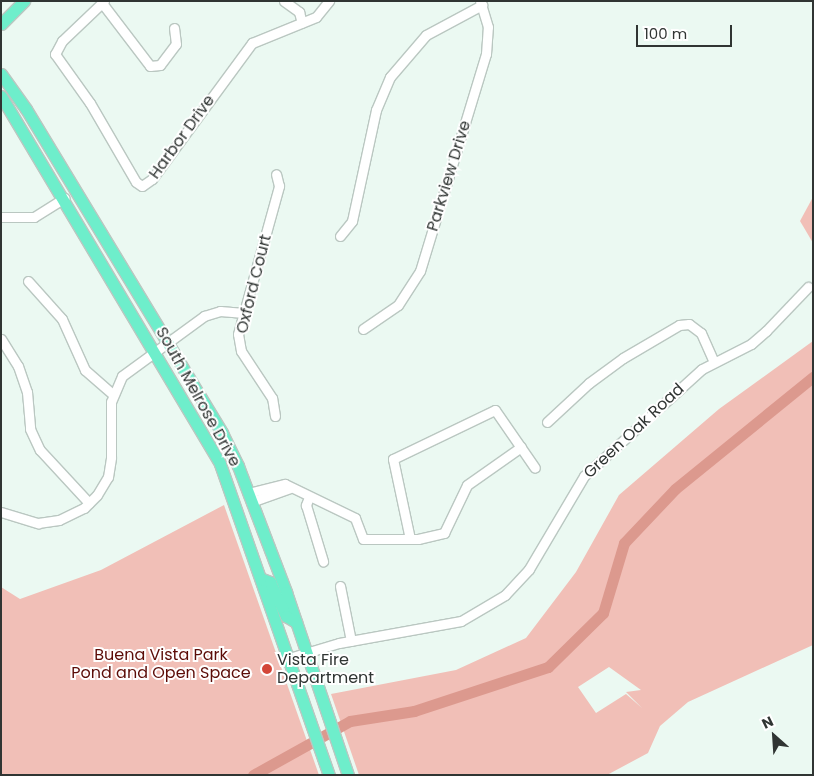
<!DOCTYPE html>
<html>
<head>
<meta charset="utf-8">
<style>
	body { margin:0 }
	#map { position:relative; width:814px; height:776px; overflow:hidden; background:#ebf9f2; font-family:Poppins,sans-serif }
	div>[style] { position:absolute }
	.green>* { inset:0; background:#f1bfb7 }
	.river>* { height:11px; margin:-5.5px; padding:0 5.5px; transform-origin:5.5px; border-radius:5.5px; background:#dc998e }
	.roads { filter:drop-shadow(1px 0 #bac7c1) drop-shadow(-1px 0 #bac7c1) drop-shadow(0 1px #bac7c1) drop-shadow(0 -1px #bac7c1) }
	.minor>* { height:9px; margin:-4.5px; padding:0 4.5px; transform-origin:4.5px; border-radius:4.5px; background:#fff }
	.major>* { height:11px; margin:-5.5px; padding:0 5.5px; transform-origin:5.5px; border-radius:5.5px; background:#6eeecb }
	.dots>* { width:14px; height:14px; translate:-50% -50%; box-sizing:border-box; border:2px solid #fff; border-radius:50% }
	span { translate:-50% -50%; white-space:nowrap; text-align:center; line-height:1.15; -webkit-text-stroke:4px #fff; paint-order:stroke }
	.street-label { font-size:16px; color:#303533 }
	.park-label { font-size:16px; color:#5c0c07 }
	.poi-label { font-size:16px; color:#303533 }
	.left { translate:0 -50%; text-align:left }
	.frame { position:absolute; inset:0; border:2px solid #303533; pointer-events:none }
	.north { position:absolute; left:749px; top:711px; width:50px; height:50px; -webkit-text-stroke:4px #fff; paint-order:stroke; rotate:334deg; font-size:14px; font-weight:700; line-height:20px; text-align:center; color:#303533 }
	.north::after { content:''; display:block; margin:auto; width:18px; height:22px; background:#303533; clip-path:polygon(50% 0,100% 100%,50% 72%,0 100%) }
	.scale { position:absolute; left:636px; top:25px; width:96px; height:22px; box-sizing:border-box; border:2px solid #303533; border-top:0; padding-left:6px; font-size:15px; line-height:18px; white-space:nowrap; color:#303533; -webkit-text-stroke:4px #fff; paint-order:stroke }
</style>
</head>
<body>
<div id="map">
	<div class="green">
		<div style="clip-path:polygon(813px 197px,813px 243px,800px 221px)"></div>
		<div style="clip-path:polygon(evenodd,813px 341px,813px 645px,688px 702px,660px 726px,648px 753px,607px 775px,359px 775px,331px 694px,456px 670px,526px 638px,576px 572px,619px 495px,719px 409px,813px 341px,609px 667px,641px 690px,626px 692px,642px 708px,626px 694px,596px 713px,578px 687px,609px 667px)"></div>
		<div style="clip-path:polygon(224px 505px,319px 775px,1px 775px,1px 587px,20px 599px,101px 570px)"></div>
	</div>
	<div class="river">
		<div style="left:253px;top:775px;width:111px;rotate:-29.1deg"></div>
		<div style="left:350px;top:721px;width:65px;rotate:-8.9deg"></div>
		<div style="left:414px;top:711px;width:141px;rotate:-18.2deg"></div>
		<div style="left:548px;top:667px;width:77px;rotate:-44.5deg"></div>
		<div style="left:603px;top:613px;width:73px;rotate:-73.3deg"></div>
		<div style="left:624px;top:543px;width:74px;rotate:-46.6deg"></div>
		<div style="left:675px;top:489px;width:178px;rotate:-39.1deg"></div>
	</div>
	<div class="roads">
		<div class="minor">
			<div style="left:104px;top:1px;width:58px;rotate:136.4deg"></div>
			<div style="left:62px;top:41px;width:15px;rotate:118deg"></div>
			<div style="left:55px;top:54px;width:60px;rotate:54.5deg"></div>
			<div style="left:90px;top:103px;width:91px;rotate:59.8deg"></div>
			<div style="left:136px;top:182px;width:7px;rotate:34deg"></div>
			<div style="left:142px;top:186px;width:12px;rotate:-35deg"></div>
			<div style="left:152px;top:179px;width:169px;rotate:-53.7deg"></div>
			<div style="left:252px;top:43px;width:69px;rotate:-22.1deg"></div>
			<div style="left:316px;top:17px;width:21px;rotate:-51deg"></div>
			<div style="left:284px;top:1px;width:19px;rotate:36deg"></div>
			<div style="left:299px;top:12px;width:11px;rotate:75deg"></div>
			<div style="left:102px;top:3px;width:79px;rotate:52.7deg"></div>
			<div style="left:150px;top:66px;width:10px;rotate:-6deg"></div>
			<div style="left:160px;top:65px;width:26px;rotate:-53deg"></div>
			<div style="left:176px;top:44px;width:16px;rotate:-97deg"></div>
			<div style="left:1px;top:217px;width:33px"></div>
			<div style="left:34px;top:217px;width:36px;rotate:-32deg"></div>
			<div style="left:340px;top:236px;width:19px;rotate:-51deg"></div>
			<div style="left:352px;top:221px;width:114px;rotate:-77.8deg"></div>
			<div style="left:376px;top:110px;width:36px;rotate:-67deg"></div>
			<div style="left:390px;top:77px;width:55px;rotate:-49.4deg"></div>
			<div style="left:426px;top:35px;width:64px;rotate:-28.2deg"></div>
			<div style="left:28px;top:281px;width:51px;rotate:48.2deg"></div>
			<div style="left:62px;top:319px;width:56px;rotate:65.7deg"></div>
			<div style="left:85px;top:370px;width:37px;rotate:41deg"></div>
			<div style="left:363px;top:329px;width:42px;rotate:-34.4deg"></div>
			<div style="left:398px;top:305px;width:40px;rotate:-57.1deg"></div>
			<div style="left:420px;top:271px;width:227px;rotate:-73.1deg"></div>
			<div style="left:486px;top:54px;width:27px;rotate:-86deg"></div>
			<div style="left:488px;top:27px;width:27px;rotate:-107deg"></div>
			<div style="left:1px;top:339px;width:32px;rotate:58deg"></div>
			<div style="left:18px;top:366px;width:28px;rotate:71deg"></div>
			<div style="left:27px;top:392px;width:37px;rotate:85deg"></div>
			<div style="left:30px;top:429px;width:23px;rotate:65deg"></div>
			<div style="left:40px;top:450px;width:72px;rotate:47.2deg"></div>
			<div style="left:275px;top:416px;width:18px;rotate:-99deg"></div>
			<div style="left:272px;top:398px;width:56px;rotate:-123.4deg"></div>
			<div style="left:241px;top:351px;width:17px;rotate:-100deg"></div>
			<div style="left:238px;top:334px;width:154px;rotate:-74.5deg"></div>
			<div style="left:279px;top:186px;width:12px;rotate:-104deg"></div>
			<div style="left:547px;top:422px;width:57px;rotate:-42.9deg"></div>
			<div style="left:589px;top:383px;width:42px;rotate:-36.3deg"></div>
			<div style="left:623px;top:358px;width:65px;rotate:-30.5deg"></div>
			<div style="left:679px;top:325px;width:10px;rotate:-6deg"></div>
			<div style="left:689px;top:324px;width:15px;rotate:37deg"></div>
			<div style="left:701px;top:333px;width:32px;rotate:66deg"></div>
			<div style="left:248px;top:493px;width:38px;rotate:-14deg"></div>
			<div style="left:285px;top:484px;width:78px;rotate:25.9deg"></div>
			<div style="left:355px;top:518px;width:22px;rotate:69deg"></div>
			<div style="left:363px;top:539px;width:55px"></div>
			<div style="left:418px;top:539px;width:27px;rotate:-13deg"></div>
			<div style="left:444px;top:533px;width:53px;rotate:-64.4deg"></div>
			<div style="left:467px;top:485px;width:66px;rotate:-35.1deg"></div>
			<div style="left:309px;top:497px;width:9px;rotate:111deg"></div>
			<div style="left:306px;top:505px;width:59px;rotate:73.1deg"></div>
			<div style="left:251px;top:502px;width:41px;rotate:-19.7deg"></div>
			<div style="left:1px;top:512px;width:39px;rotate:17deg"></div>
			<div style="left:38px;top:523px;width:21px;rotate:-8deg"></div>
			<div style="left:59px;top:520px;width:28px;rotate:-26deg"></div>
			<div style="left:84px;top:508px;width:18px;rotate:-45deg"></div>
			<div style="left:97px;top:495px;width:21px;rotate:-59deg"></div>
			<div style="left:108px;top:477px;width:20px;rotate:-81deg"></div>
			<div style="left:111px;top:457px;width:55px;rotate:-90deg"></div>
			<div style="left:111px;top:402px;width:28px;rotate:-67deg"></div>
			<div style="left:122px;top:376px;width:102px;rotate:-36.2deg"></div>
			<div style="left:204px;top:316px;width:17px;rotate:-17deg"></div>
			<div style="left:220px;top:311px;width:24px;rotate:5deg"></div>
			<div style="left:410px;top:539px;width:82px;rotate:-102deg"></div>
			<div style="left:393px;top:459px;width:113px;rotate:-25.7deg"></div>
			<div style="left:495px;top:410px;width:70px;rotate:55.4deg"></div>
			<div style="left:340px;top:586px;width:56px;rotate:78.7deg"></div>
			<div style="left:289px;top:658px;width:52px;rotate:-16.7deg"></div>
			<div style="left:339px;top:643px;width:124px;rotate:-10.2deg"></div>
			<div style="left:461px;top:621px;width:51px;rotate:-30.6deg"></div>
			<div style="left:505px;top:595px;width:35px;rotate:-47deg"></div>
			<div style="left:529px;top:569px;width:108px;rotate:-59.4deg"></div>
			<div style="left:584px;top:476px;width:159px;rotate:-42.2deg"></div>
			<div style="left:702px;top:369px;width:55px;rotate:-27deg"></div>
			<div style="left:751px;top:344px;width:20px;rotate:-41deg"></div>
			<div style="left:766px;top:331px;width:61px;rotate:-46.3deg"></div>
		</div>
		<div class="major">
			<div style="left:1px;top:24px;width:33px;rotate:-45deg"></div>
			<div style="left:1px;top:74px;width:43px;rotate:54.5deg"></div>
			<div style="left:26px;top:109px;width:379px;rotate:58.8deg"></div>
			<div style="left:222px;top:433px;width:37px;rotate:64deg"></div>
			<div style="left:238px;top:466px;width:135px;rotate:69.1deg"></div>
			<div style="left:286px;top:592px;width:193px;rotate:71.3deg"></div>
			<div style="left:1px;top:96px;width:428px;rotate:59.2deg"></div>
			<div style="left:220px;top:464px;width:330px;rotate:70.7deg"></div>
			<div style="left:262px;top:579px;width:9px;rotate:21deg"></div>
			<div style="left:270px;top:582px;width:38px;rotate:65deg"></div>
			<div style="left:286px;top:616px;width:12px;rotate:31deg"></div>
		</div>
	</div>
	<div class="dots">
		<div style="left:267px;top:669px;background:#d34638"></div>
	</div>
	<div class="street-label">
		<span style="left:182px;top:137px;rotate:-54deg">Harbor Drive</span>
		<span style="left:449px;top:176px;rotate:-73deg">Parkview Drive</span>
		<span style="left:254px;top:284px;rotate:-76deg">Oxford Court</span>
		<span style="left:198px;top:397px;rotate:61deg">South Melrose Drive</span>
		<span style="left:634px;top:431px;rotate:-43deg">Green Oak Road</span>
	</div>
	<div class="park-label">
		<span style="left:161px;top:664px">Buena Vista Park<br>Pond and Open Space</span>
	</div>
	<div class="poi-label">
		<span class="left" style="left:277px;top:669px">Vista Fire<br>Department</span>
	</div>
	<div class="frame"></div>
	<div class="north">N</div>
	<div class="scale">100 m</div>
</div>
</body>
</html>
